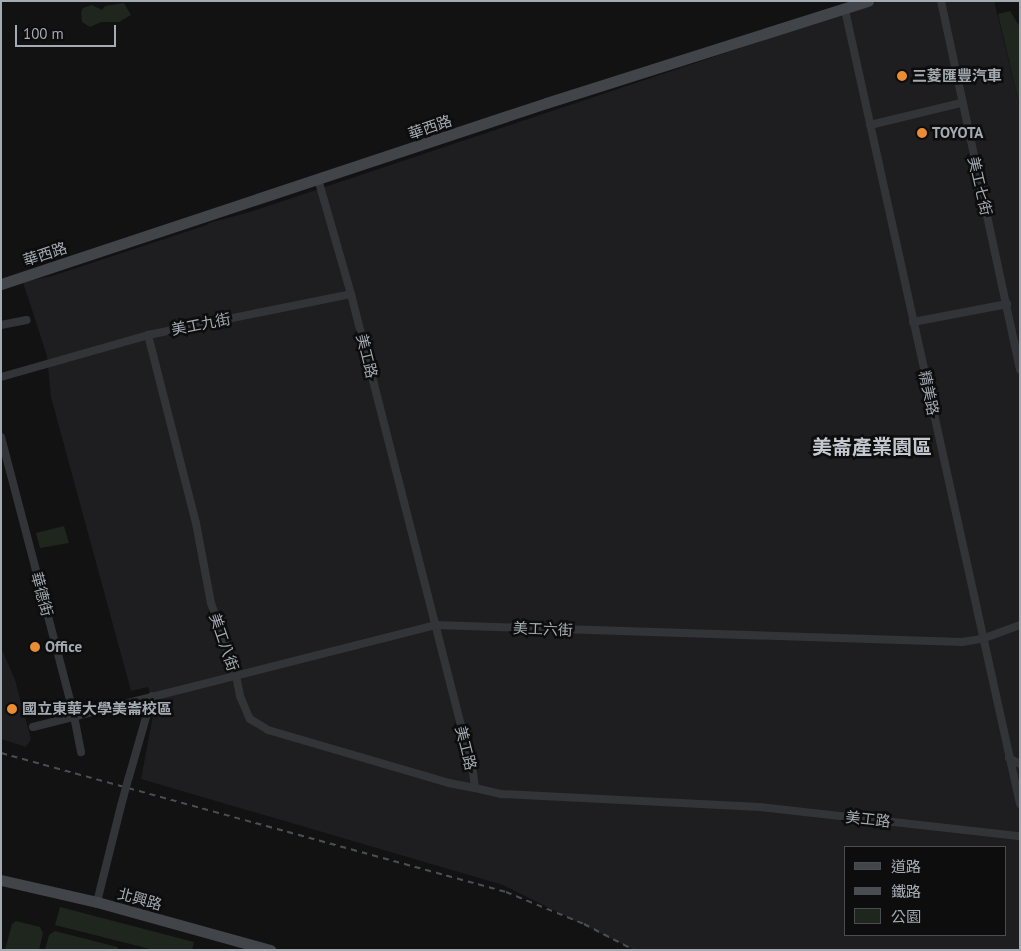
<!DOCTYPE html>
<html>
<head>
<meta charset="utf-8">
<style>
	body { margin:0 }
	#map { position:relative; width:1021px; height:951px; overflow:hidden; background:#121213; font-family:"PT Sans","Noto Sans TC",sans-serif }
	div>[style] { position:absolute }
	.built>* { inset:0; background:#1e1e20 }
	.green>* { inset:0; background:#1e261e }
	.street>* { height:8px; margin:-4px; padding:0 4px; transform-origin:4px; border-radius:4px; background:#333438 }
	.secondary>* { height:11px; margin:-5.5px; padding:0 5.5px; transform-origin:5.5px; border-radius:5.5px; background:#414448 }
	.rail>* { height:2px; margin-top:-1px; transform-origin:0; background:repeating-linear-gradient(90deg,#4a4d51 0 6px,transparent 0 11px) }
	.street-bridge>* { height:8px; margin:-4px; padding:0 4px; transform-origin:4px; border-radius:4px; background:#333438 }
	.dots>* { width:14px; height:14px; translate:-50% -50%; box-sizing:border-box; border:2px solid #0d0d0e; border-radius:50% }
	span { translate:-50% -50%; white-space:nowrap; text-align:center; line-height:1.15; -webkit-text-stroke:5px #0d0d0e; paint-order:stroke }
	.poi-label { font-size:15px; color:#a4abb3; font-weight:700 }
	.left { translate:0 -50%; text-align:left }
	.street-label { font-size:15px; color:#a4abb3 }
	.district-label { font-size:20px; color:#c4c9cf; font-weight:700 }
	.frame { position:absolute; inset:0; border:2px solid #a4abb3; pointer-events:none }
	.legend { position:absolute; left:844px; top:846px; width:162px; height:90px; box-sizing:border-box; background:#0d0d0e; border:1px solid #494c50; margin:0; padding:6px 9px; list-style:none; font-size:15px; color:#a4abb3 }
	.legend li { display:flex; align-items:center; gap:10px; height:25px }
	.legend b { width:25px; border:1px solid #494c50 }
	.scale { position:absolute; left:15px; top:25px; width:101px; height:22px; box-sizing:border-box; border:2px solid #a4abb3; border-top:0; padding-left:6px; font-size:15px; line-height:18px; white-space:nowrap; color:#a4abb3; -webkit-text-stroke:4px #0d0d0e; paint-order:stroke }
</style>
</head>
<body>
<div id="map">
	<div class="built">
		<div style="clip-path:polygon(evenodd,881px 1px,994px 1px,1020px 107px,1020px 950px,634px 950px,503px 885px,141px 779px,155px 705px,148px 687px,131px 691px,51px 397px,47px 356px,23px 282px,52px 276px,207px 225px,209px 223px,250px 212px,881px 1px,845px 847px,1005px 847px,1005px 935px,845px 935px,845px 847px)"></div>
		<div style="clip-path:polygon(1px 647px,15px 680px,31px 739px,26px 747px,1px 739px)"></div>
	</div>
	<div class="green">
		<div style="clip-path:polygon(124px 3px,131px 15px,119px 22px,101px 22px,90px 27px,82px 22px,81px 13px,83px 8px,92px 5px,102px 10px,105px 6px)"></div>
		<div style="clip-path:polygon(1010px 11px,1020px 27px,1020px 107px,998px 14px)"></div>
		<div style="clip-path:polygon(64px 526px,69px 543px,40px 548px,36px 533px)"></div>
		<div style="clip-path:polygon(60px 907px,194px 942px,192px 950px,154px 950px,55px 925px)"></div>
		<div style="clip-path:polygon(16px 921px,40px 927px,43px 933px,39px 950px,5px 950px,12px 924px)"></div>
		<div style="clip-path:polygon(55px 931px,117px 947px,119px 950px,45px 950px,49px 935px)"></div>
	</div>
	<div class="street">
		<div style="left:941px;top:1px;width:377px;rotate:77.9deg"></div>
		<div style="left:845px;top:10px;width:813px;rotate:77.57deg"></div>
		<div style="left:870px;top:125px;width:94px;rotate:-13.6deg"></div>
		<div style="left:318px;top:179px;width:120px;rotate:74deg"></div>
		<div style="left:351px;top:294px;width:493px;rotate:75.7deg"></div>
		<div style="left:473px;top:772px;width:16px;rotate:83deg"></div>
		<div style="left:475px;top:788px;width:27px;rotate:13deg"></div>
		<div style="left:501px;top:794px;width:259px;rotate:2.9deg"></div>
		<div style="left:760px;top:807px;width:262px;rotate:6.4deg"></div>
		<div style="left:913px;top:322px;width:96px;rotate:-10.8deg"></div>
		<div style="left:1px;top:325px;width:26px;rotate:-11deg"></div>
		<div style="left:148px;top:335px;width:194px;rotate:75.7deg"></div>
		<div style="left:196px;top:523px;width:81px;rotate:79.4deg"></div>
		<div style="left:211px;top:603px;width:76px;rotate:70.9deg"></div>
		<div style="left:236px;top:675px;width:21px;rotate:79deg"></div>
		<div style="left:240px;top:696px;width:25px;rotate:67deg"></div>
		<div style="left:250px;top:719px;width:21px;rotate:31deg"></div>
		<div style="left:268px;top:730px;width:189px;rotate:16.3deg"></div>
		<div style="left:449px;top:783px;width:26px;rotate:11deg"></div>
		<div style="left:1px;top:377px;width:153px;rotate:-15.9deg"></div>
		<div style="left:148px;top:335px;width:207px;rotate:-11.4deg"></div>
		<div style="left:1px;top:437px;width:288px;rotate:75.3deg"></div>
		<div style="left:74px;top:716px;width:37px;rotate:79deg"></div>
		<div style="left:33px;top:727px;width:415px;rotate:-14.2deg"></div>
		<div style="left:435px;top:625px;width:527px;rotate:1.85deg"></div>
		<div style="left:962px;top:642px;width:20px;rotate:-9deg"></div>
		<div style="left:982px;top:639px;width:40px;rotate:-20.2deg"></div>
		<div style="left:1009px;top:758px;width:13px;rotate:29deg"></div>
		<div style="left:129px;top:777px;width:84px;rotate:-74.1deg"></div>
		<div style="left:97px;top:902px;width:99px;rotate:-76deg"></div>
	</div>
	<div class="secondary">
		<div style="left:1px;top:284px;width:574px;rotate:-18.37deg"></div>
		<div style="left:546px;top:103px;width:338px;rotate:-17.6deg"></div>
		<div style="left:1px;top:880px;width:98px;rotate:12.9deg"></div>
		<div style="left:97px;top:902px;width:180px;rotate:15.5deg"></div>
	</div>
	<div class="rail">
		<div style="left:1px;top:753px;width:524px;rotate:15.39deg"></div>
		<div style="left:506px;top:892px;width:84px;rotate:22.3deg"></div>
		<div style="left:584px;top:924px;width:56px;rotate:27.5deg"></div>
	</div>
	<div class="street-bridge">
		<div style="left:121px;top:806px;width:30px;rotate:-75deg"></div>
	</div>
	<div class="dots">
		<div style="left:902px;top:76px;background:#e98c34"></div>
		<div style="left:922px;top:133px;background:#e98c34"></div>
		<div style="left:35px;top:647px;background:#e98c34"></div>
		<div style="left:12px;top:709px;background:#e98c34"></div>
	</div>
	<div class="poi-label">
		<span class="left" style="left:912px;top:76px">三菱匯豐汽車</span>
		<span class="left" style="left:932px;top:133px">TOYOTA</span>
		<span class="left" style="left:45px;top:647px">Office</span>
		<span class="left" style="left:22px;top:709px">國立東華大學美崙校區</span>
	</div>
	<div class="street-label">
		<span style="left:430px;top:127px;rotate:-19deg">華西路</span>
		<span style="left:980px;top:186px;rotate:77deg">美工七街</span>
		<span style="left:45px;top:254px;rotate:-18deg">華西路</span>
		<span style="left:201px;top:324px;rotate:-11deg">美工九街</span>
		<span style="left:367px;top:356px;rotate:76deg">美工路</span>
		<span style="left:929px;top:393px;rotate:78deg">精美路</span>
		<span style="left:42px;top:594px;rotate:75deg">華德街</span>
		<span style="left:543px;top:629px;rotate:2deg">美工六街</span>
		<span style="left:224px;top:642px;rotate:71deg">美工八街</span>
		<span style="left:466px;top:748px;rotate:76deg">美工路</span>
		<span style="left:868px;top:819px;rotate:6deg">美工路</span>
		<span style="left:140px;top:899px;rotate:15deg">北興路</span>
	</div>
	<div class="district-label">
		<span style="left:872px;top:447px">美崙產業園區</span>
	</div>
	<div class="frame"></div>
	<ul class="legend">
	<li><b style="height:6px;background:#414448"></b>道路</li>
	<li><b style="height:6px;background:#4a4d51"></b>鐵路</li>
	<li><b style="height:14px;background:#1e261e"></b>公園</li>
	</ul>
	<div class="scale">100 m</div>
</div>
</body>
</html>
